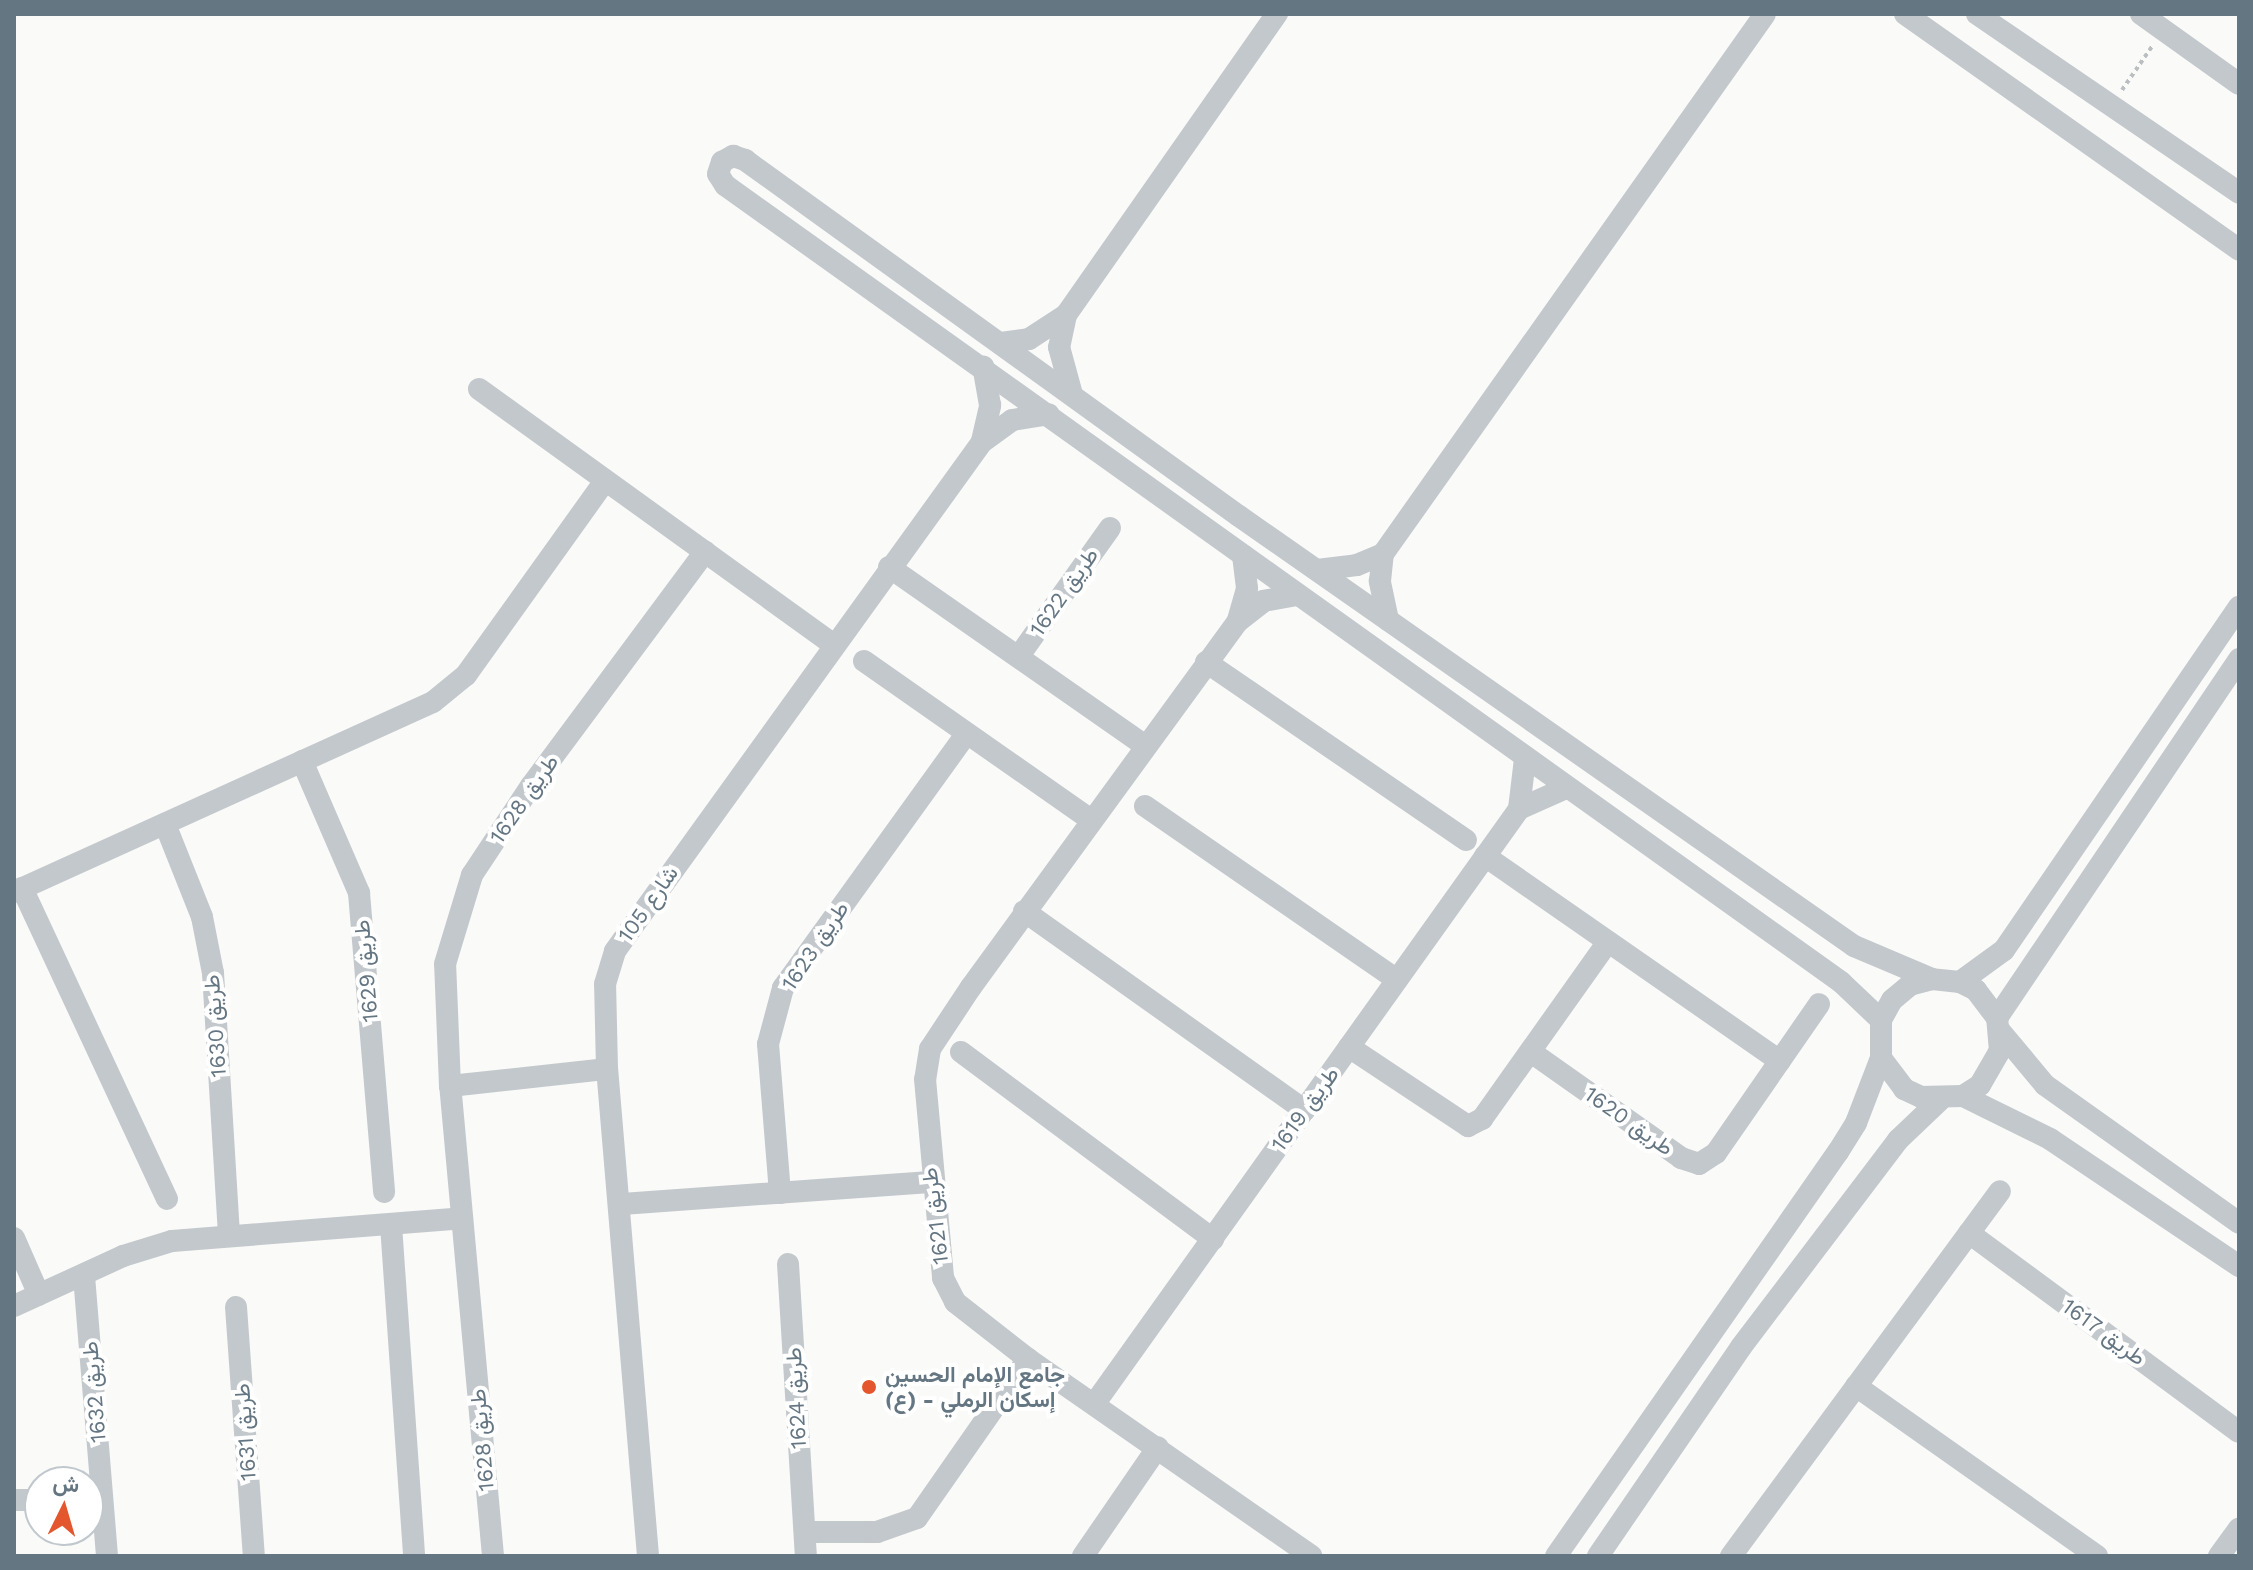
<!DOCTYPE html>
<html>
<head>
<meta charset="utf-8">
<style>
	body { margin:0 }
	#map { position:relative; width:2253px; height:1570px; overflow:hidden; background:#fafaf8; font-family:"Work Sans",Vazirmatn,sans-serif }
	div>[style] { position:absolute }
	.path>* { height:4px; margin-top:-2px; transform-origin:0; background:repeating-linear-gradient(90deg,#bbbfc2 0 4px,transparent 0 8px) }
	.minor>* { height:22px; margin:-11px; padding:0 11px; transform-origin:11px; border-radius:11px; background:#c3c8cc }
	.dots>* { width:22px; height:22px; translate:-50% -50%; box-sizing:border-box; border:4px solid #fff; border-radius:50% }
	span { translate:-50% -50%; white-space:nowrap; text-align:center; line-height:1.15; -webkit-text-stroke:8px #fff; paint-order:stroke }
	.street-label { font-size:22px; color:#657683 }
	.poi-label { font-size:22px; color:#657683; font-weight:700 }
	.left { translate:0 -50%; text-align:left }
	.frame { position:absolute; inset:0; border:16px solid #657683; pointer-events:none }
	.north { position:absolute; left:24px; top:1466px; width:80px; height:80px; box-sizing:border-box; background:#fff; border:2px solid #c1c8cd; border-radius:50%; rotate:5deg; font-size:22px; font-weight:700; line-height:32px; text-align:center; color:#657683 }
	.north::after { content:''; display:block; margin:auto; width:28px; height:36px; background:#e4572e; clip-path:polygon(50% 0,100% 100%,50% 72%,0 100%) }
</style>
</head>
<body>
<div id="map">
	<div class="path">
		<div style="left:2122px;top:90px;width:55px;rotate:-55.4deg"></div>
	</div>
	<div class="minor">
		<div style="left:1905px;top:14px;width:409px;rotate:35.2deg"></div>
		<div style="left:1977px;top:14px;width:317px;rotate:34.3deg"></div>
		<div style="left:2141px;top:14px;width:120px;rotate:35.5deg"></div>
		<div style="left:1066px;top:315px;width:33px;rotate:102deg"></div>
		<div style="left:1059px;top:347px;width:46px;rotate:74.7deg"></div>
		<div style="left:1001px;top:343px;width:28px;rotate:-8deg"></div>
		<div style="left:1029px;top:339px;width:44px;rotate:-33deg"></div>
		<div style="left:1066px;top:315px;width:368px;rotate:-55deg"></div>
		<div style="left:479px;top:389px;width:436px;rotate:35.8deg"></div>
		<div style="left:982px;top:441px;width:37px;rotate:-77deg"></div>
		<div style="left:990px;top:405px;width:39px;rotate:-100deg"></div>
		<div style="left:889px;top:567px;width:311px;rotate:34.9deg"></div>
		<div style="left:1317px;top:570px;width:40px;rotate:-7.1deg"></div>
		<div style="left:1357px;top:565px;width:28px;rotate:-23deg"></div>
		<div style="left:1297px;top:595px;width:34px;rotate:170deg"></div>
		<div style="left:1264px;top:601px;width:33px;rotate:142deg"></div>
		<div style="left:1238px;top:621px;width:453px;rotate:126.1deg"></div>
		<div style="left:971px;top:987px;width:74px;rotate:123.5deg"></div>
		<div style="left:930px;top:1049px;width:30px;rotate:99deg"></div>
		<div style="left:925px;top:1079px;width:200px;rotate:84.8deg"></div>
		<div style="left:943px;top:1278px;width:27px;rotate:63deg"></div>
		<div style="left:955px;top:1302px;width:93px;rotate:38deg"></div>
		<div style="left:1028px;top:1359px;width:345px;rotate:34.8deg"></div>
		<div style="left:1238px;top:620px;width:33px;rotate:-74deg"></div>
		<div style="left:1247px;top:588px;width:33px;rotate:-97deg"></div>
		<div style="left:1388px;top:620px;width:40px;rotate:-102deg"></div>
		<div style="left:1380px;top:581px;width:27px;rotate:-84deg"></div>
		<div style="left:1383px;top:554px;width:661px;rotate:-54.72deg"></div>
		<div style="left:1019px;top:656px;width:157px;rotate:-54.6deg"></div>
		<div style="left:864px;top:661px;width:276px;rotate:35deg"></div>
		<div style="left:1206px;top:662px;width:315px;rotate:34.4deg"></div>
		<div style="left:302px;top:761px;width:144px;rotate:66.6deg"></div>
		<div style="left:359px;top:893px;width:300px;rotate:85.2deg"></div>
		<div style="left:1145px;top:806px;width:306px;rotate:34.6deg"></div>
		<div style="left:1519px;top:809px;width:50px;rotate:-83.2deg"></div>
		<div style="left:165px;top:824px;width:100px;rotate:68.3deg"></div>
		<div style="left:202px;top:917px;width:57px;rotate:78.9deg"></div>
		<div style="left:213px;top:973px;width:262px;rotate:86.5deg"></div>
		<div style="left:1485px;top:856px;width:359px;rotate:34.8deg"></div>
		<div style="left:22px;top:888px;width:343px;rotate:65deg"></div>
		<div style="left:14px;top:892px;width:460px;rotate:-24.4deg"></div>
		<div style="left:433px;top:702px;width:43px;rotate:-39.3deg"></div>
		<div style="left:466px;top:675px;width:239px;rotate:-54.4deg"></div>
		<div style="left:1024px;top:911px;width:344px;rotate:35.4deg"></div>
		<div style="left:1960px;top:982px;width:54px;rotate:-36deg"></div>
		<div style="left:2004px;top:950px;width:416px;rotate:-55.6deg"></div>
		<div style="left:1997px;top:1018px;width:35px;rotate:-127deg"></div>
		<div style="left:1976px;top:990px;width:18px;rotate:-153deg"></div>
		<div style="left:1960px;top:982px;width:28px;rotate:-174deg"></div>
		<div style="left:1932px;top:979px;width:23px;rotate:165deg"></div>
		<div style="left:1910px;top:985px;width:23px;rotate:140deg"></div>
		<div style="left:1892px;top:1000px;width:23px;rotate:119deg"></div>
		<div style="left:1881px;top:1020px;width:38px;rotate:90deg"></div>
		<div style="left:1881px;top:1058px;width:39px;rotate:53deg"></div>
		<div style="left:1904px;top:1089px;width:19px;rotate:25deg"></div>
		<div style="left:1921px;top:1097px;width:42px;rotate:-1.4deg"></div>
		<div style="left:1963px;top:1096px;width:20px;rotate:-33deg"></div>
		<div style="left:1980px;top:1085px;width:39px;rotate:-60deg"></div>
		<div style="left:2000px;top:1051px;width:33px;rotate:-95deg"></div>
		<div style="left:1997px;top:1018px;width:433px;rotate:-56deg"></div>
		<div style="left:1881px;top:1020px;width:55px;rotate:-136.5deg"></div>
		<div style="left:1841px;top:982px;width:1371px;rotate:-144.47deg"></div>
		<div style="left:725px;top:185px;width:13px;rotate:-122deg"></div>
		<div style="left:718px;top:174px;width:13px;rotate:-72deg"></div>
		<div style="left:722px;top:162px;width:13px;rotate:-29deg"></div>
		<div style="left:733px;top:156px;width:13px;rotate:18deg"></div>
		<div style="left:745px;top:160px;width:609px;rotate:35.78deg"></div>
		<div style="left:1239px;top:516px;width:750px;rotate:34.96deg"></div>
		<div style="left:1854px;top:946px;width:85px;rotate:22.9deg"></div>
		<div style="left:2000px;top:1031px;width:70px;rotate:50.2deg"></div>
		<div style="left:2045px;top:1085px;width:238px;rotate:35.4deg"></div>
		<div style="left:1349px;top:1047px;width:143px;rotate:33.6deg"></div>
		<div style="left:1468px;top:1126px;width:16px;rotate:-27deg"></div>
		<div style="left:1482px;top:1119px;width:216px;rotate:-54.6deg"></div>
		<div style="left:961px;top:1052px;width:314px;rotate:36.6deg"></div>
		<div style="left:1531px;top:1052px;width:184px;rotate:35.2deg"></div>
		<div style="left:1681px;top:1158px;width:19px;rotate:18deg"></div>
		<div style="left:1699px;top:1164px;width:20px;rotate:-33deg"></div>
		<div style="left:1716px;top:1153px;width:181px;rotate:-55.3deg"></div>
		<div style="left:450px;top:1086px;width:158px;rotate:-6.2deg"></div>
		<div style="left:1963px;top:1096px;width:97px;rotate:26.3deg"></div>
		<div style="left:2050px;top:1139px;width:228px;rotate:33.9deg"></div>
		<div style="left:780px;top:1193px;width:149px;rotate:-94.6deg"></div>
		<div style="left:768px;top:1044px;width:58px;rotate:-75deg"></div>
		<div style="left:783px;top:988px;width:313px;rotate:-54.2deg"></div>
		<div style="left:622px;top:1204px;width:309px;rotate:-4.1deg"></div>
		<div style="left:391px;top:1225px;width:332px;rotate:86deg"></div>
		<div style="left:1969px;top:1233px;width:335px;rotate:36.4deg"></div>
		<div style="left:14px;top:1238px;width:62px;rotate:66.3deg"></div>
		<div style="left:788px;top:1264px;width:293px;rotate:86.5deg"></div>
		<div style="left:84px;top:1276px;width:281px;rotate:85.3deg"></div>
		<div style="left:14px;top:1306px;width:120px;rotate:-24.6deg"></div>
		<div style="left:123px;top:1256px;width:51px;rotate:-17deg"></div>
		<div style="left:172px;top:1241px;width:291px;rotate:-4.5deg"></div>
		<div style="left:236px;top:1307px;width:250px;rotate:85.9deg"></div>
		<div style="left:1856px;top:1386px;width:295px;rotate:35.2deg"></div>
		<div style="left:1095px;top:1403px;width:730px;rotate:-54.48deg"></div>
		<div style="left:1519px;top:809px;width:51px;rotate:-24.1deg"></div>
		<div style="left:14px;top:1500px;width:26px"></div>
		<div style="left:805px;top:1532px;width:72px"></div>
		<div style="left:877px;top:1532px;width:42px;rotate:-19.3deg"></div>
		<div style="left:917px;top:1518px;width:194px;rotate:-55.1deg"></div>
		<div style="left:493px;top:1556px;width:472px;rotate:-95.2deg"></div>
		<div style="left:450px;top:1086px;width:122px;rotate:-92.3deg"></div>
		<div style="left:445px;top:964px;width:93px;rotate:-73.1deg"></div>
		<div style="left:472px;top:875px;width:107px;rotate:-56.5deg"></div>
		<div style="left:531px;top:786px;width:292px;rotate:-53.4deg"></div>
		<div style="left:648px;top:1556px;width:489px;rotate:-94.8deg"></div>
		<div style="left:607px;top:1069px;width:85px;rotate:-91.3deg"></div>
		<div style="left:605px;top:984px;width:34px;rotate:-73deg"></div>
		<div style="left:615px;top:951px;width:628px;rotate:-54.21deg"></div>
		<div style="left:982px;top:442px;width:37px;rotate:-36deg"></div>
		<div style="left:1012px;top:420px;width:37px;rotate:-9deg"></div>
		<div style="left:1083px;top:1556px;width:132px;rotate:-55.5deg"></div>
		<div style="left:1556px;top:1556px;width:493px;rotate:-55.1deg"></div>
		<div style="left:1838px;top:1152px;width:34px;rotate:-58deg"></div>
		<div style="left:1856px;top:1123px;width:70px;rotate:-69deg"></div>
		<div style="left:1598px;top:1556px;width:253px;rotate:-55.6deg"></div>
		<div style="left:1741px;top:1347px;width:260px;rotate:-52.8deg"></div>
		<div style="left:1898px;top:1140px;width:58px;rotate:-43.6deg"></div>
		<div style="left:1731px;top:1556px;width:453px;rotate:-53.6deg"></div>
		<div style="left:2219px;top:1556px;width:34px;rotate:-54deg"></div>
	</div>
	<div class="dots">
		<div style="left:869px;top:1387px;background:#e4572e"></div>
	</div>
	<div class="street-label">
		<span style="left:1064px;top:592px;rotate:-55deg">طريق 1622</span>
		<span style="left:524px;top:799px;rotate:-55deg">طريق 1628</span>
		<span style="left:648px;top:904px;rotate:-55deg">شارع 105</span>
		<span style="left:815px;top:946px;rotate:-56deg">طريق 1623</span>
		<span style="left:366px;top:971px;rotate:-95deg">طريق 1629</span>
		<span style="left:215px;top:1026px;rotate:-94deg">طريق 1630</span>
		<span style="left:1305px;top:1109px;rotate:-54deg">طريق 1619</span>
		<span style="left:1629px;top:1121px;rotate:35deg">طريق 1620</span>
		<span style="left:935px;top:1216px;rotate:-97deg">طريق 1621</span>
		<span style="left:2104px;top:1332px;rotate:36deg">طريق 1617</span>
		<span style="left:94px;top:1392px;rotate:-95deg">طريق 1632</span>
		<span style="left:796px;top:1398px;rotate:-93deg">طريق 1624</span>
		<span style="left:245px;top:1432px;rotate:-94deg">طريق 1631</span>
		<span style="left:482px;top:1440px;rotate:-95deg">طريق 1628</span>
	</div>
	<div class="poi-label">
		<span class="left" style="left:885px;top:1387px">جامع الإمام الحسين<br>(ع) - إسكان الرملي</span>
	</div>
	<div class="frame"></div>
	<div class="north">ش</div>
</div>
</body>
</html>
